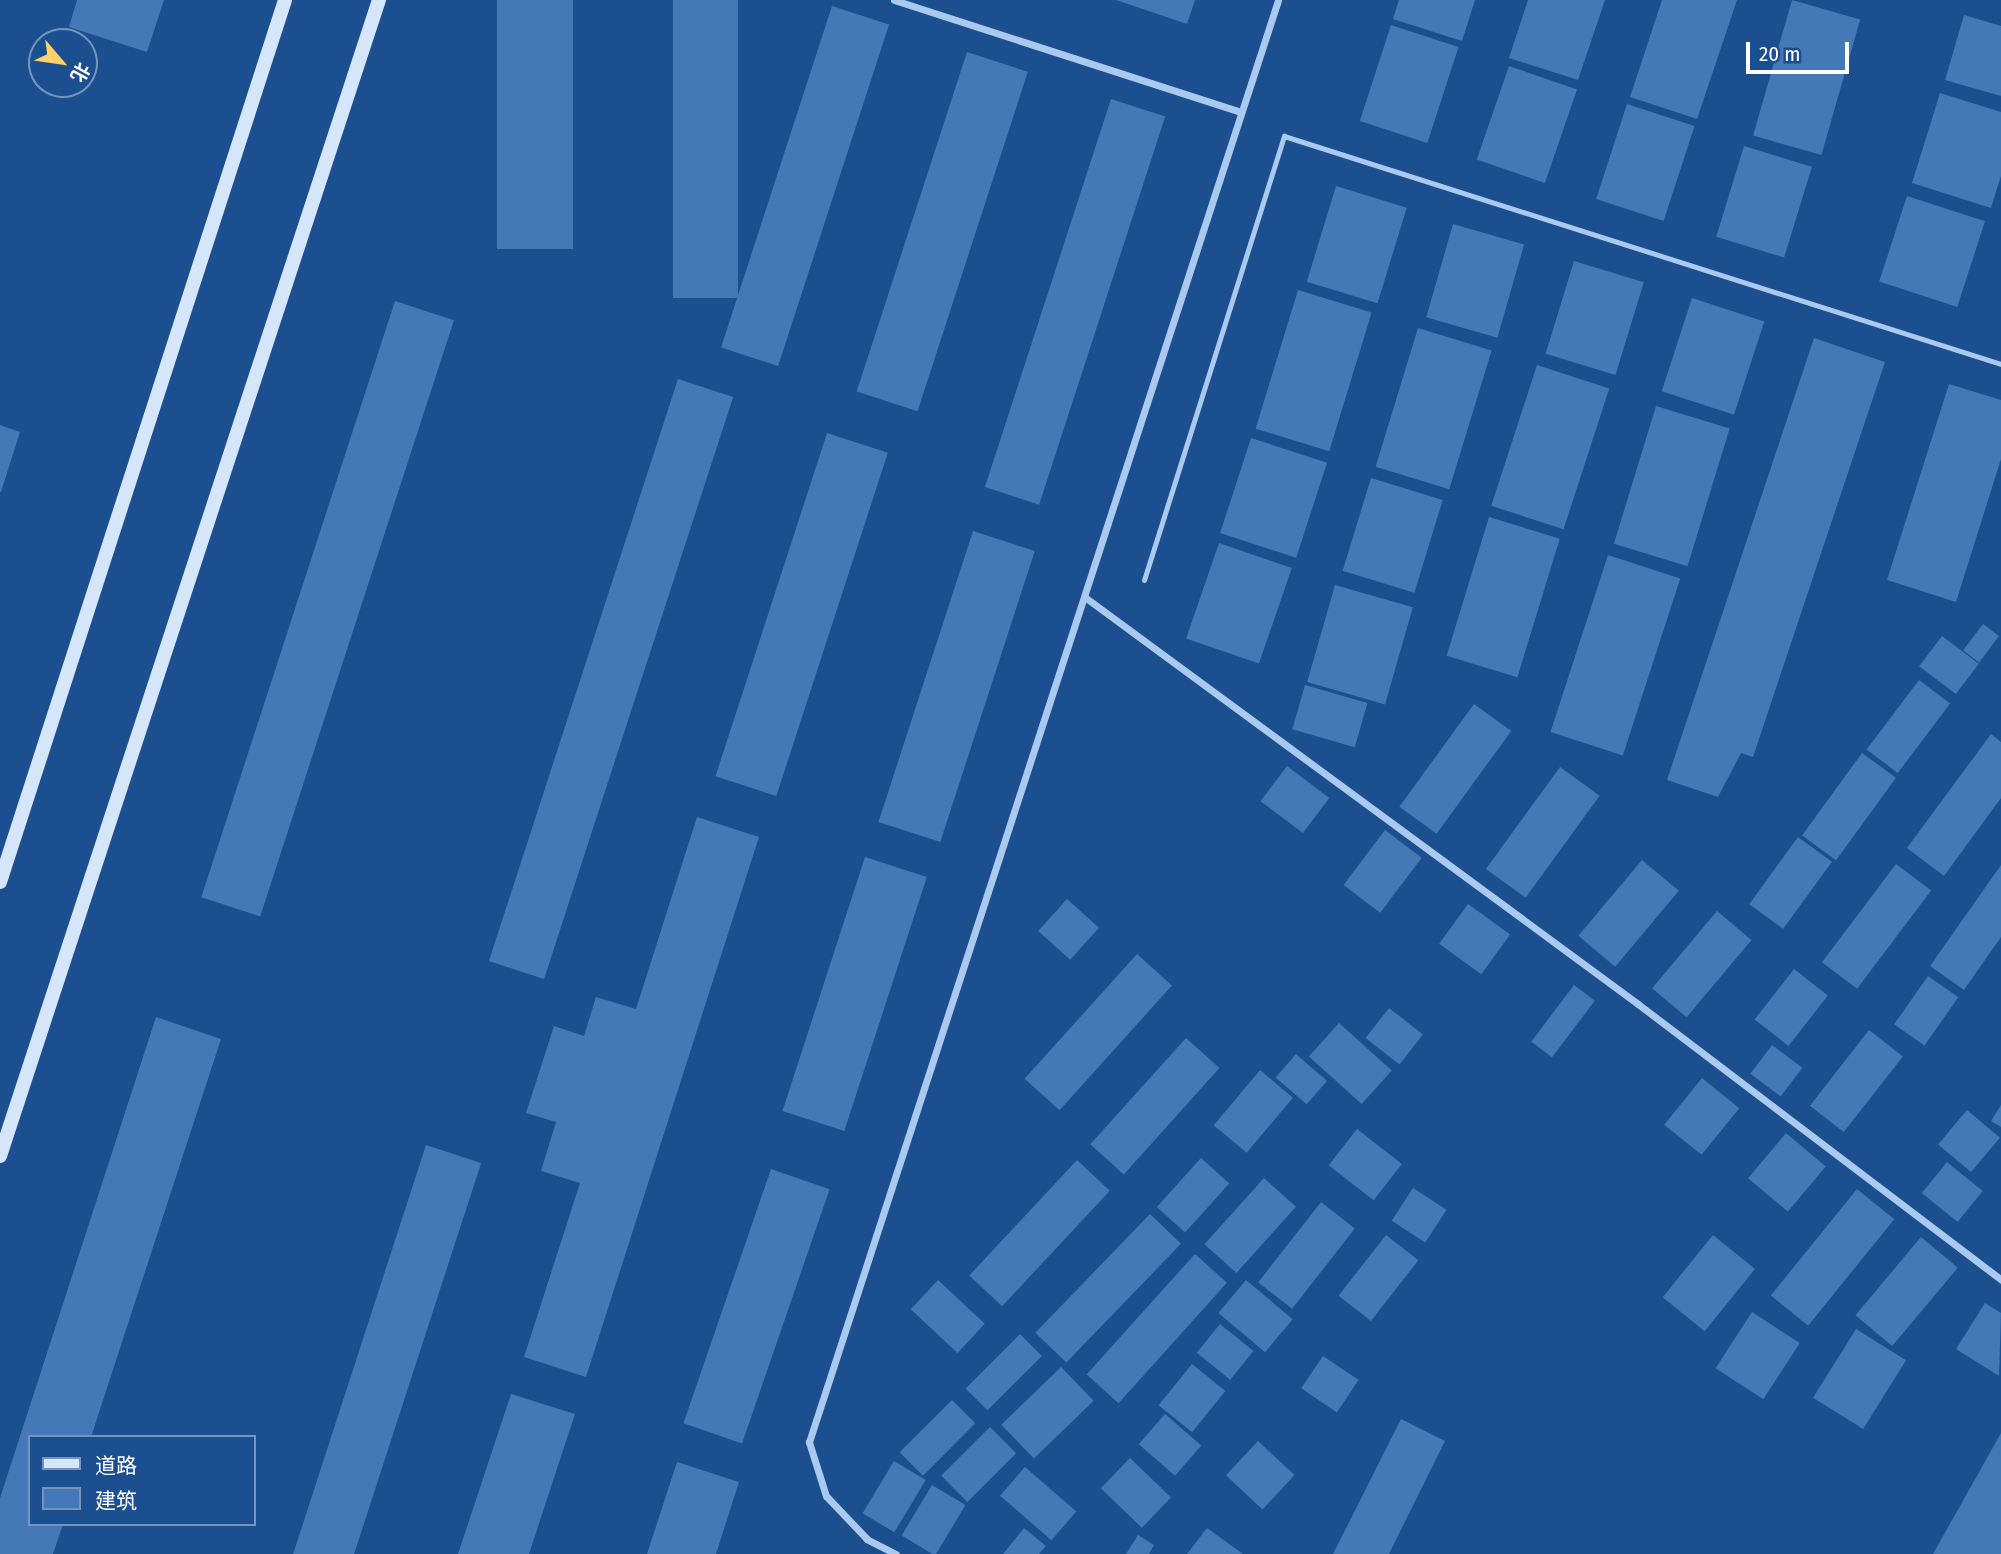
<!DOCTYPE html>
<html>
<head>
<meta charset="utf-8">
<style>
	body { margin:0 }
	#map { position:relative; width:2001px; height:1554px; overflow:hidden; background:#1b4f8f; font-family:"Fira Sans Condensed","Noto Sans SC",sans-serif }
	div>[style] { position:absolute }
	.building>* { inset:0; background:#4478b7; transform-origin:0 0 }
	.service>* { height:5px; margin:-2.5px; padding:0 2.5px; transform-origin:2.5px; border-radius:2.5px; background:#a9c9ee }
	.minor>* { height:7px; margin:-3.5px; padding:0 3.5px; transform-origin:3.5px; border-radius:3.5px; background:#a9c9ee }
	.secondary>* { height:14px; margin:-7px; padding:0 7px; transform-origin:7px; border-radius:7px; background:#d6e6fa }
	span { translate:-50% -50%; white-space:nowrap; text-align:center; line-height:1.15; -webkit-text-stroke:5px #1b4f8f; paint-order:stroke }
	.legend { position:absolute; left:28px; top:1435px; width:228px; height:91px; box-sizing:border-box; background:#1b4f8f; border:2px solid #7695bc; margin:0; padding:9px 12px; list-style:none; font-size:21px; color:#fff }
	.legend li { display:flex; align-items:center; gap:14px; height:35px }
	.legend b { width:35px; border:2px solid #7695bc }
	.north { position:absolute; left:28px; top:28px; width:70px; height:70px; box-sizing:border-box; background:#1b4f8f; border:2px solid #7695bc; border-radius:50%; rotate:119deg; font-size:19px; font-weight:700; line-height:28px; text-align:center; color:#fff }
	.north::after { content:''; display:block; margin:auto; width:24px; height:32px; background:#ffd166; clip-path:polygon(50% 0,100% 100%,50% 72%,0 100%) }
	.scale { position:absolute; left:1746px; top:42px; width:103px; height:32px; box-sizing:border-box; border:4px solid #fff; border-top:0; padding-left:9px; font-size:21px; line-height:24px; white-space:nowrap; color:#fff; -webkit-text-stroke:5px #1b4f8f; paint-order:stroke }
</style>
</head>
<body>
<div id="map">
	<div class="building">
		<div style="clip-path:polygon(77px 0,164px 0,147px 52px,69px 27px)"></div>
		<div style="left:497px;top:0;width:76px;height:249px"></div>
		<div style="left:673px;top:0;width:65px;height:298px"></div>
		<div style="clip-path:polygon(1116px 0,1195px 0,1187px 24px)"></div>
		<div style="clip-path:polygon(1399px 0,1475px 0,1462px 41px,1393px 19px)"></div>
		<div style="clip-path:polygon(1528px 0,1605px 0,1578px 80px,1509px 58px)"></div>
		<div style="clip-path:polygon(1662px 0,1737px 0,1697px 119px,1630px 97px)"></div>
		<div style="left:1792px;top:0;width:71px;height:141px;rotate:16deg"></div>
		<div style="left:832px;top:6px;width:60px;height:359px;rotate:18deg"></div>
		<div style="clip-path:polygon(1964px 15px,2001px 26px,2001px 96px,1945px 80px)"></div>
		<div style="left:1391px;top:25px;width:71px;height:101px;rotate:18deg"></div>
		<div style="left:967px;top:52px;width:64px;height:357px;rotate:18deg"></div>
		<div style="left:1509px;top:66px;width:72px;height:99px;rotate:19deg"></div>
		<div style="clip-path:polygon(1940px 93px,2001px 112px,2001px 176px,1991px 208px,1912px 183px)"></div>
		<div style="left:1111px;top:99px;width:57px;height:408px;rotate:18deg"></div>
		<div style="left:1627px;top:104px;width:71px;height:100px;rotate:18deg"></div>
		<div style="left:1744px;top:146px;width:71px;height:95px;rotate:17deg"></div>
		<div style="left:1336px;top:186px;width:74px;height:100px;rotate:17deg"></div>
		<div style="left:1907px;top:196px;width:82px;height:90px;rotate:18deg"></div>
		<div style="left:1453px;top:224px;width:74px;height:97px;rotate:16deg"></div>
		<div style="left:1574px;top:261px;width:73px;height:97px;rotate:17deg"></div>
		<div style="left:1298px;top:290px;width:77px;height:145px;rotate:17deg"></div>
		<div style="left:1692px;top:298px;width:76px;height:98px;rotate:18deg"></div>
		<div style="left:395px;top:301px;width:62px;height:627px;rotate:18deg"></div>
		<div style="left:1418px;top:328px;width:77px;height:145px;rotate:17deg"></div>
		<div style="clip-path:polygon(1814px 338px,1885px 362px,1753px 757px,1741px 753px,1718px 797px,1667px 780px)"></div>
		<div style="left:1537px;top:365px;width:76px;height:148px;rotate:18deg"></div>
		<div style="left:678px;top:379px;width:58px;height:612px;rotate:18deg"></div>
		<div style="clip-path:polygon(1949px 384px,2001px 400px,2001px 459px,1956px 602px,1887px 580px)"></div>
		<div style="left:1656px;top:406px;width:77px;height:144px;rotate:17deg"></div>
		<div style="clip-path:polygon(0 425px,20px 432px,1px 492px,0 492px)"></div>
		<div style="left:827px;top:433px;width:64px;height:361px;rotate:18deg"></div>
		<div style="left:1251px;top:438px;width:80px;height:100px;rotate:18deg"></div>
		<div style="left:1371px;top:478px;width:75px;height:97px;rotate:17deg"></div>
		<div style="left:1489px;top:517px;width:74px;height:145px;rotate:17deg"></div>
		<div style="left:973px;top:531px;width:65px;height:306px;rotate:18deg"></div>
		<div style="left:1219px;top:543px;width:77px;height:101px;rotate:19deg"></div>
		<div style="left:1608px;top:555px;width:76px;height:186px;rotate:18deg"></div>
		<div style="left:1335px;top:585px;width:81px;height:101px;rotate:16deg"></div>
		<div style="left:1983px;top:624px;width:20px;height:33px;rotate:37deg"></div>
		<div style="left:1942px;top:636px;width:46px;height:38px;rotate:37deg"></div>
		<div style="left:1919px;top:680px;width:39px;height:87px;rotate:37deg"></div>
		<div style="left:1305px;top:685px;width:65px;height:46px;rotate:16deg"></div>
		<div style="left:1474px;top:704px;width:46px;height:127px;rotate:36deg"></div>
		<div style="clip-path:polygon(1991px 734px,2001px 742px,2001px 798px,1944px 876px,1907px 848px)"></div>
		<div style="left:1862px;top:753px;width:42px;height:102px;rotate:36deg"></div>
		<div style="left:1287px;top:766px;width:53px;height:44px;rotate:37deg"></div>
		<div style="left:1560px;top:767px;width:49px;height:126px;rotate:36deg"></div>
		<div style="clip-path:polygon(697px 817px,759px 837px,586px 1377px,524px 1357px,580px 1183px,541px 1171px,556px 1122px,526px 1113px,554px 1026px,584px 1036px,596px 997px,636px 1009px)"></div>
		<div style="left:1385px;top:830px;width:46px;height:69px;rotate:37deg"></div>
		<div style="left:1798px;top:837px;width:42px;height:83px;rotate:36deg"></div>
		<div style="left:865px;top:857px;width:65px;height:267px;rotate:18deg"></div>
		<div style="left:1642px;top:860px;width:48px;height:99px;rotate:40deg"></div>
		<div style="left:1896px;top:864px;width:44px;height:123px;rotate:37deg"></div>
		<div style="clip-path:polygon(2001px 865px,2001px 937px,1964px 990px,1930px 966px)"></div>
		<div style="left:1067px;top:899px;width:43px;height:43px;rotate:42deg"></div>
		<div style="left:1468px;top:904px;width:52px;height:49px;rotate:36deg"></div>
		<div style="left:1717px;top:911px;width:45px;height:101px;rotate:40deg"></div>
		<div style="left:1137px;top:954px;width:47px;height:168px;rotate:42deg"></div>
		<div style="left:1794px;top:969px;width:43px;height:64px;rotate:38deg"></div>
		<div style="left:1928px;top:976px;width:37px;height:59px;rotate:35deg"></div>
		<div style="left:1574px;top:985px;width:26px;height:71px;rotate:37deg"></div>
		<div style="left:1389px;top:1008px;width:43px;height:38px;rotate:38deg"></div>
		<div style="clip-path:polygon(156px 1017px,221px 1039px,91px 1437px,30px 1437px,30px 1524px,63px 1524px,53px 1554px,0 1554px,0 1498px)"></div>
		<div style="left:1339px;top:1023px;width:71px;height:45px;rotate:42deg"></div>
		<div style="left:1869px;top:1030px;width:43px;height:96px;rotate:38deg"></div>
		<div style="left:1186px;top:1038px;width:45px;height:143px;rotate:42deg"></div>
		<div style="left:1772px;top:1045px;width:38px;height:36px;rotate:37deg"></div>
		<div style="left:1296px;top:1054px;width:41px;height:31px;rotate:41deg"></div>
		<div style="left:1260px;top:1070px;width:43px;height:72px;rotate:40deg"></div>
		<div style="left:1702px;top:1078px;width:48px;height:60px;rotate:39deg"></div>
		<div style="clip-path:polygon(2001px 1105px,2001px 1127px,1991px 1121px)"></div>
		<div style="left:1967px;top:1110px;width:43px;height:45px;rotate:40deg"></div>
		<div style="left:1357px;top:1129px;width:57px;height:46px;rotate:38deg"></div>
		<div style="left:1786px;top:1133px;width:52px;height:59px;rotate:40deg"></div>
		<div style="left:426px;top:1145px;width:58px;height:431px;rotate:18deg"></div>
		<div style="left:1201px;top:1158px;width:38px;height:66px;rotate:42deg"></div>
		<div style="left:1077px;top:1160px;width:45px;height:158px;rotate:43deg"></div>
		<div style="left:1947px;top:1162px;width:46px;height:40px;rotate:39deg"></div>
		<div style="left:771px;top:1169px;width:62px;height:269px;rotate:19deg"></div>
		<div style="left:1264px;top:1178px;width:43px;height:89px;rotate:42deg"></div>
		<div style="left:1413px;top:1188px;width:40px;height:39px;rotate:33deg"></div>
		<div style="left:1857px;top:1189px;width:48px;height:137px;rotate:39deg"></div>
		<div style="left:1321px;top:1202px;width:43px;height:102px;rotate:38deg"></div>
		<div style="left:1150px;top:1214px;width:43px;height:165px;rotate:44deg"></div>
		<div style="left:1386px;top:1235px;width:41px;height:77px;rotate:38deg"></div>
		<div style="left:1713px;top:1235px;width:54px;height:80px;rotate:39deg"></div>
		<div style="left:1921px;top:1237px;width:48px;height:102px;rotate:40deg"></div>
		<div style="left:1195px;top:1254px;width:43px;height:162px;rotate:42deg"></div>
		<div style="left:938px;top:1280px;width:64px;height:40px;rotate:43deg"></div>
		<div style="left:1246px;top:1280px;width:61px;height:43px;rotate:40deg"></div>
		<div style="clip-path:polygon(1985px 1303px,2001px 1313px,1999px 1376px,1956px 1349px)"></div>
		<div style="left:1752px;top:1312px;width:57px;height:67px;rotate:33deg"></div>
		<div style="left:1220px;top:1324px;width:43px;height:37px;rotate:39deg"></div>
		<div style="left:1856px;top:1329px;width:59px;height:81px;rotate:32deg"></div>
		<div style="left:1020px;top:1334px;width:31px;height:77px;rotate:45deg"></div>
		<div style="left:1323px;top:1356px;width:43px;height:39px;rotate:34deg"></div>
		<div style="left:1192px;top:1364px;width:43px;height:53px;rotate:39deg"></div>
		<div style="left:1061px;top:1367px;width:47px;height:83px;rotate:46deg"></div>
		<div style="clip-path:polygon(511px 1394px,575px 1414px,529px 1554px,458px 1554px)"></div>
		<div style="left:952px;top:1400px;width:33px;height:74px;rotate:45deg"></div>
		<div style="left:1165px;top:1414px;width:48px;height:40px;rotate:41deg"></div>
		<div style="clip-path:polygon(1401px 1419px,1445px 1441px,1389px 1554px,1333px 1554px)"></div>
		<div style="left:990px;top:1427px;width:37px;height:69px;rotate:45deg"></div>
		<div style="clip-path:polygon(2001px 1433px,2001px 1554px,1933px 1554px)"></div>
		<div style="left:1258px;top:1441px;width:50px;height:47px;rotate:43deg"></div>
		<div style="left:1130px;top:1458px;width:57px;height:42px;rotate:44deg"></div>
		<div style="left:894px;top:1461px;width:37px;height:61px;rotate:31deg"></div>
		<div style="clip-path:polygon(677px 1462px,739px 1482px,716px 1554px,647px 1554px)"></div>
		<div style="left:1025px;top:1467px;width:68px;height:38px;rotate:41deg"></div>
		<div style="left:932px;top:1485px;width:39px;height:59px;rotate:31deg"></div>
		<div style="clip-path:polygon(1024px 1528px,1046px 1546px,1039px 1554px,1003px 1554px)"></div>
		<div style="clip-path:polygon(1207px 1528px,1243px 1554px,1187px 1554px)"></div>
		<div style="clip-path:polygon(1138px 1535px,1154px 1545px,1149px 1554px,1126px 1554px)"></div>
	</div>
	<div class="service">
		<div style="left:1144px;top:580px;width:466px;rotate:-72.5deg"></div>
		<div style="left:1284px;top:136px;width:752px;rotate:17.64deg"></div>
	</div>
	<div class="minor">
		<div style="left:894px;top:0;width:365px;rotate:17.9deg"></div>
		<div style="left:1086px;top:598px;width:685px;rotate:36.33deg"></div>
		<div style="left:1638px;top:1004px;width:456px;rotate:37.2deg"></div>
		<div style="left:896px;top:1554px;width:33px;rotate:-153deg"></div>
		<div style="left:867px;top:1539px;width:59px;rotate:-133.6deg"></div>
		<div style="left:826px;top:1496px;width:57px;rotate:-107.5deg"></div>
		<div style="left:809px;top:1442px;width:1516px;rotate:-71.98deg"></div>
	</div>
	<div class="secondary">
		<div style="left:0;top:882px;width:927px;rotate:-72.09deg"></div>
		<div style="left:0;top:1156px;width:1217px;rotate:-71.85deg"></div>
	</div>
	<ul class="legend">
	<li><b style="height:9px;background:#d6e6fa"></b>道路</li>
	<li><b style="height:19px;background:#4478b7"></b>建筑</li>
	</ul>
	<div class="north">北</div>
	<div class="scale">20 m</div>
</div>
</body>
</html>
